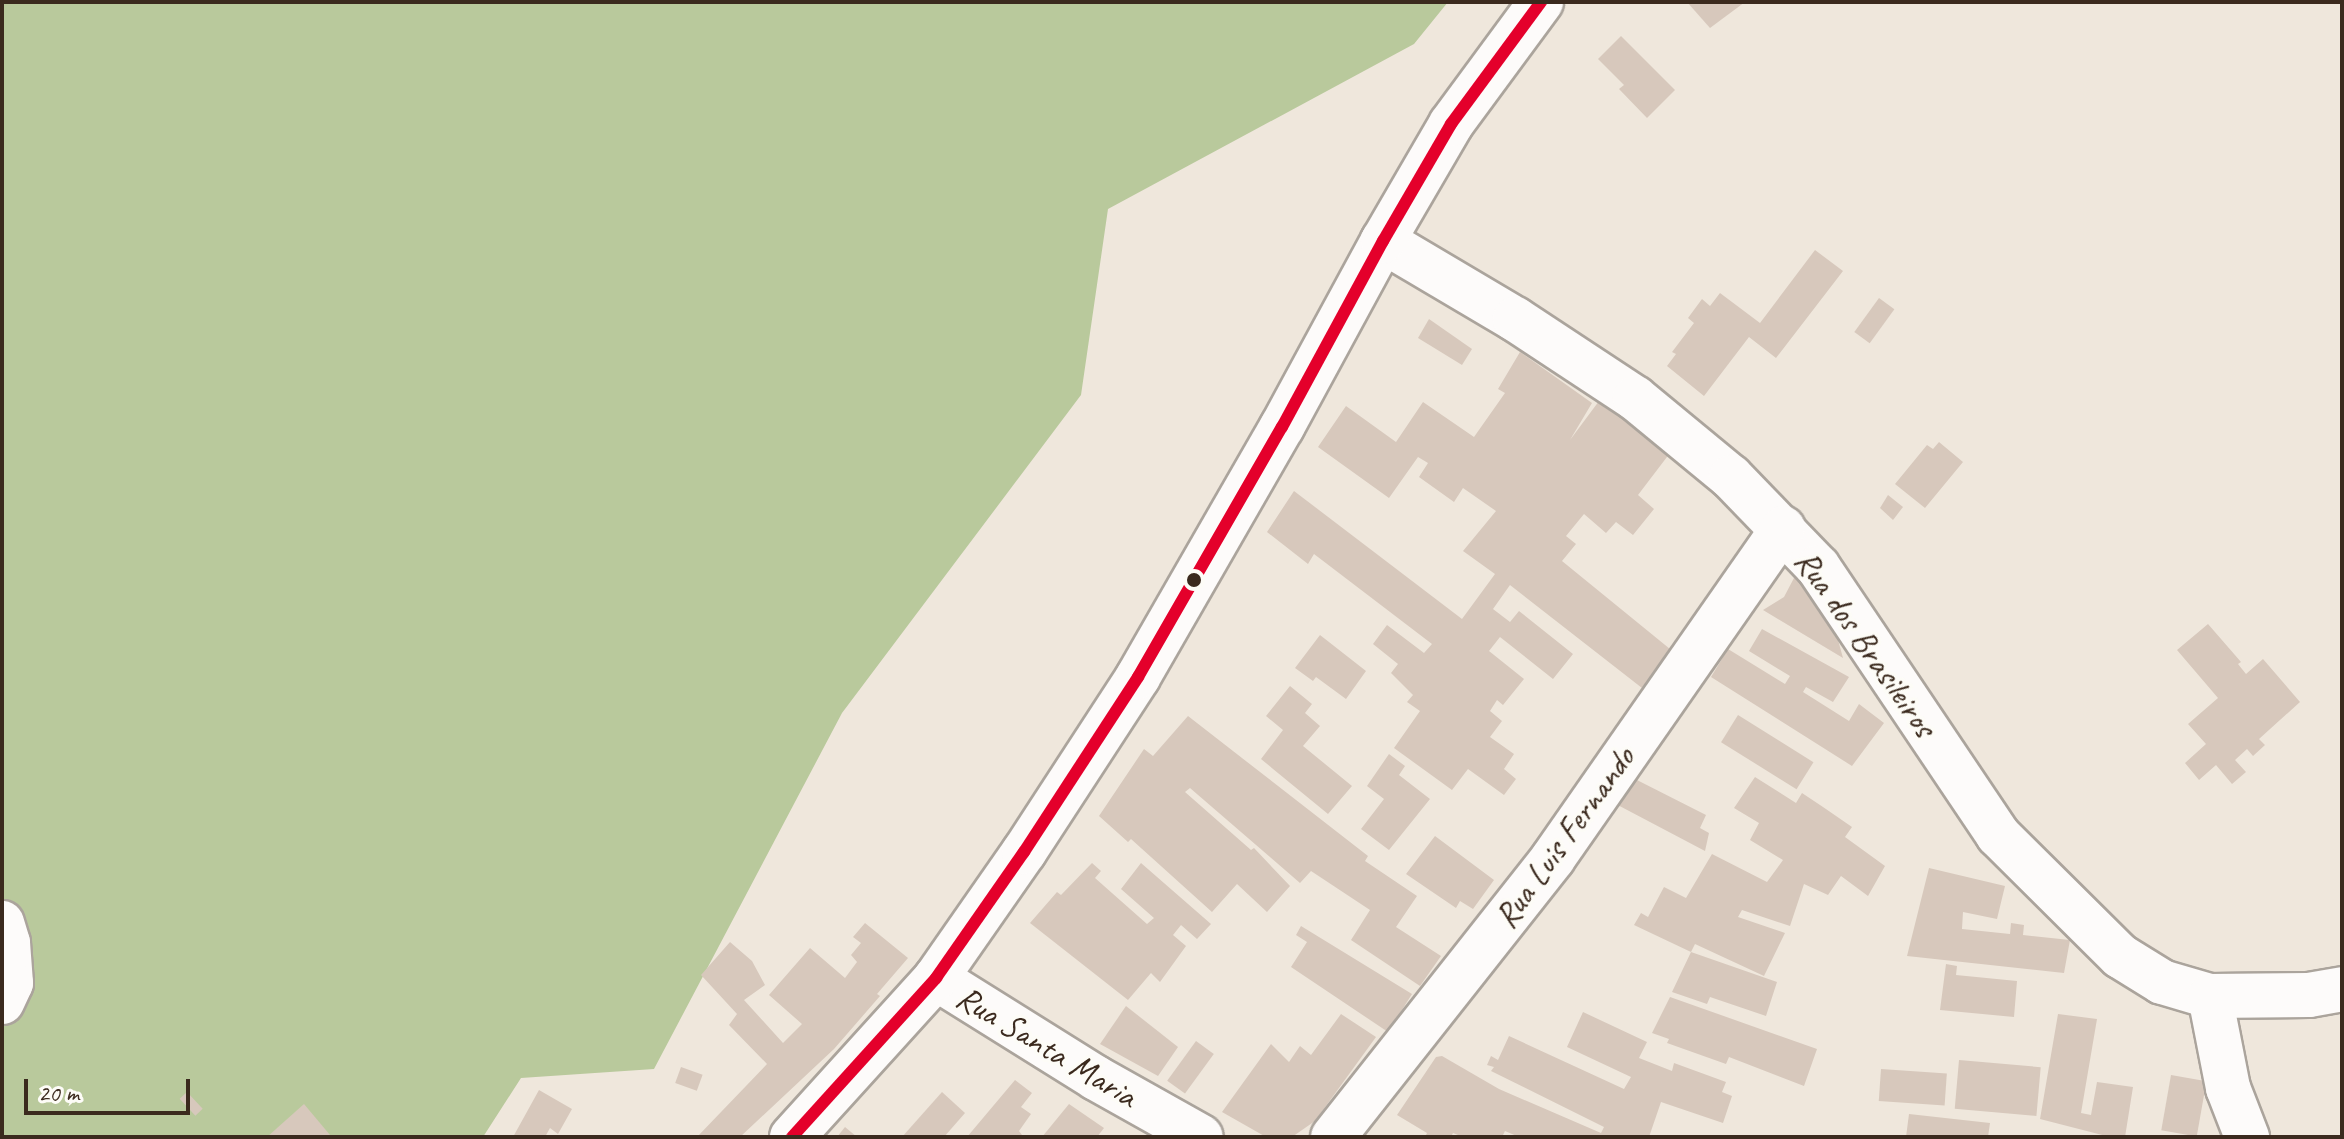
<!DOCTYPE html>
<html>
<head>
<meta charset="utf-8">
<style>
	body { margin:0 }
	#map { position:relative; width:2344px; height:1139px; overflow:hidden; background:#efe7dc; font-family:Caveat,sans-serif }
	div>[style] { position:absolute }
	.forest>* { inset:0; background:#b9c99c }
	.building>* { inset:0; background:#d7c8bc; transform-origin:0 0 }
	.roads { filter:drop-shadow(2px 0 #aba49c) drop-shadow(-2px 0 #aba49c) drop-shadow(0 2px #aba49c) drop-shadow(0 -2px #aba49c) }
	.minor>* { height:44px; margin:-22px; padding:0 22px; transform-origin:22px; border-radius:22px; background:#fdfbfa }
	.bus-1>* { height:12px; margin:-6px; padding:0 6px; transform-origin:6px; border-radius:6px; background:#e4002b }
	.dots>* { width:22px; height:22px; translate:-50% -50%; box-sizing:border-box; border:4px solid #fdfcf7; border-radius:50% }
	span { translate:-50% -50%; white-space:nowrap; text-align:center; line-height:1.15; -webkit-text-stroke:7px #fdfcf7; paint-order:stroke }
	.street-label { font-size:34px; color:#3b2a1e }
	.frame { position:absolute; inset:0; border:4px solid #3b2a1e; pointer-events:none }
	.scale { position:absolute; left:24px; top:1079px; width:166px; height:36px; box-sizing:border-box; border:4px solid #3b2a1e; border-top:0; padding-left:10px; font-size:24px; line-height:28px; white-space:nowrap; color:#3b2a1e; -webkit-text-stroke:6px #fdfcf7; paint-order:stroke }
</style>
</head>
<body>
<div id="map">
	<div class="forest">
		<div style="clip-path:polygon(2px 2px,1448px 2px,1414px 44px,1108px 209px,1081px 395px,842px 713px,654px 1069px,521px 1078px,483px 1137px,2px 1137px)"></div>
	</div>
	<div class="building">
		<div style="clip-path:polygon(1687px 2px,1745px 2px,1710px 28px)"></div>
		<div style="clip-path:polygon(1621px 36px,1675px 90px,1647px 118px,1619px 89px,1624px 85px,1598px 59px)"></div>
		<div style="clip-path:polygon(1815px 250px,1843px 271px,1776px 358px,1749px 337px,1704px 396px,1667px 366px,1676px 354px,1672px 352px,1694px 323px,1688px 318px,1702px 299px,1710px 306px,1720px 293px,1760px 323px)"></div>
		<div style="left:1879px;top:298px;width:19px;height:42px;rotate:36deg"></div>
		<div style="clip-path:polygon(1429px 319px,1472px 349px,1462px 365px,1418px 338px)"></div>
		<div style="clip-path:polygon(1520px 352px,1592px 403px,1570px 440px,1602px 397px,1670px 453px,1638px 495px,1654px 509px,1633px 535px,1616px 522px,1606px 533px,1584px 514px,1566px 536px,1576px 544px,1562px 561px,1670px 649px,1642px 688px,1510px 585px,1493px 609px,1510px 622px,1519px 611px,1573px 654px,1553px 679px,1500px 637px,1489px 651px,1524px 679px,1503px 705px,1497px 700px,1490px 711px,1502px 721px,1490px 737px,1514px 754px,1504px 769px,1516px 779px,1504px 795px,1468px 769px,1452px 790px,1394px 748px,1420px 711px,1407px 702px,1413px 695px,1391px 673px,1398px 664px,1373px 644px,1387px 625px,1424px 653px,1432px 644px,1314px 554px,1308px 564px,1267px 532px,1294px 491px,1462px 619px,1495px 574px,1463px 551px,1496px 511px,1463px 488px,1454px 502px,1419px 477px,1428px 463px,1418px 457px,1389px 498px,1318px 447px,1346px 406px,1396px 442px,1423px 402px,1474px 437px,1505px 393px,1498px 389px)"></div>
		<div style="clip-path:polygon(1939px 442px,1963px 462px,1925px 508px,1895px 484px,1927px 445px,1933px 449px)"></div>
		<div style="clip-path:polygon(1888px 495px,1903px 507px,1893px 520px,1880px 508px)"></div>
		<div style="clip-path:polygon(1794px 578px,1823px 585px,1843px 658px,1763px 610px,1784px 597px)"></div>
		<div style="clip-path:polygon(2208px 624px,2241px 662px,2238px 664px,2246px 674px,2263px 659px,2300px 702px,2259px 739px,2265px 745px,2253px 756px,2247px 749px,2235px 760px,2246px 772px,2232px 784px,2216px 765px,2199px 780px,2185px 763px,2206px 744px,2188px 724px,2218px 698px,2177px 650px)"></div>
		<div style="clip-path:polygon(1762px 629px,1849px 677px,1833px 702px,1806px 687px,1803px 692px,1849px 721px,1859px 704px,1884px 723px,1852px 766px,1711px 677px,1728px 649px,1785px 684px,1790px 676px,1749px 651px)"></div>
		<div style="clip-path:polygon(1320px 635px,1366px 671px,1346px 699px,1316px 677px,1313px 681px,1295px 668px)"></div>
		<div style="clip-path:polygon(1290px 686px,1312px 704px,1305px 713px,1320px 726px,1303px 746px,1352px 786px,1328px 814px,1261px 759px,1283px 730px,1266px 716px)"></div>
		<div style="left:1738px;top:715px;width:89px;height:32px;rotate:32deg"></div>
		<div style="clip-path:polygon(1188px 716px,1368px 856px,1365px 861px,1417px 896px,1396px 927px,1441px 956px,1420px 986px,1351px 940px,1370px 910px,1311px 871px,1300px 883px,1190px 788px,1185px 792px,1251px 850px,1254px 848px,1290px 886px,1267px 912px,1237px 884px,1212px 912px,1131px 839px,1128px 842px,1099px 816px,1144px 749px,1153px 756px)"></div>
		<div style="clip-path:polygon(1389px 754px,1405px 766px,1399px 775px,1430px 799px,1389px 850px,1361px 829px,1384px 799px,1367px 786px)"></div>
		<div style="clip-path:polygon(1631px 777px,1706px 815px,1700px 828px,1709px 833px,1705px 851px,1612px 802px)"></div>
		<div style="clip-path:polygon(1755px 777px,1796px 803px,1802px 793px,1823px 807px,1852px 827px,1845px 837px,1885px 866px,1868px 896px,1841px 876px,1828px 895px,1804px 884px,1790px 926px,1742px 910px,1738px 917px,1785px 933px,1764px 976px,1695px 944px,1691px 952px,1777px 982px,1766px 1016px,1710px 997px,1707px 1004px,1672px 992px,1691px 952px,1634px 925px,1641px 913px,1648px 917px,1664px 887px,1686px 898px,1712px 854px,1767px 882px,1783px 860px,1750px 840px,1759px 823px,1734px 808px)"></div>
		<div style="clip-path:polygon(1435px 836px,1494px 880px,1473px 909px,1460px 901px,1456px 908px,1406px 874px)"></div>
		<div style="clip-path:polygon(1092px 863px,1101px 871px,1095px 878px,1147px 924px,1154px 918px,1121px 889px,1141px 863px,1211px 924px,1197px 939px,1181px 925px,1173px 935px,1186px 946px,1160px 982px,1151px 973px,1128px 1000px,1030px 923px,1057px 892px,1061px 895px)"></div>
		<div style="clip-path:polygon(1929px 868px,2005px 886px,1997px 919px,1963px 912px,1962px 929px,2010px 934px,2011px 923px,2024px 925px,2023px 935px,2070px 940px,2064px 973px,1907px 956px)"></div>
		<div style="clip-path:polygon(865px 923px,908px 958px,877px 994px,880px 996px,834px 1049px,740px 1137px,697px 1137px,767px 1064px,729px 1025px,737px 1014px,701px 975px,730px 942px,752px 961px,765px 985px,744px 1000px,783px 1043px,802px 1024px,769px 995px,810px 948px,845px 978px,857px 962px,851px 955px,861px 943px,853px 937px)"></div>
		<div style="clip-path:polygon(1301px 926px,1412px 994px,1388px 1032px,1291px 967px,1307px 942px,1296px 935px)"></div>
		<div style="clip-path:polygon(1946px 964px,1957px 966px,1956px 975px,2017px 981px,2014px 1017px,1940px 1010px)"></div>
		<div style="clip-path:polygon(1670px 997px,1817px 1049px,1804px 1086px,1729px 1057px,1726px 1064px,1667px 1043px,1669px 1039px,1652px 1033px)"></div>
		<div style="clip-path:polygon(1126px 1006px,1178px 1047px,1158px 1076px,1100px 1044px)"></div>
		<div style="clip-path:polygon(1583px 1012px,1647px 1042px,1639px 1058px,1672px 1071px,1674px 1063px,1726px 1082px,1722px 1092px,1732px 1096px,1723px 1123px,1661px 1102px,1649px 1137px,1519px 1137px,1505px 1131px,1502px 1137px,1463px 1137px,1453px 1133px,1451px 1137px,1425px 1137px,1427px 1133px,1397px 1115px,1436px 1057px,1442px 1056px,1499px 1089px,1601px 1133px,1604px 1127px,1491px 1071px,1494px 1067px,1487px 1065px,1491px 1056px,1498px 1060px,1509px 1036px,1624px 1089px,1631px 1077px,1567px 1047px)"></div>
		<div style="clip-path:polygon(1341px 1014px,1376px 1037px,1315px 1121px,1292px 1137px,1266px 1137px,1222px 1112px,1271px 1044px,1289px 1062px,1300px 1046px,1311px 1055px)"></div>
		<div style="clip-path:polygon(2058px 1014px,2097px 1019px,2081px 1113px,2091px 1115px,2097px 1082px,2133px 1087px,2125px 1137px,2110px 1137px,2040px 1119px)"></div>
		<div style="left:1196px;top:1041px;width:22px;height:49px;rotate:36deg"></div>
		<div style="left:1959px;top:1060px;width:82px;height:49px;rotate:5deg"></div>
		<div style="left:681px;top:1067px;width:23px;height:17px;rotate:20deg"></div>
		<div style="left:1881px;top:1069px;width:66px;height:32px;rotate:4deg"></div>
		<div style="left:2171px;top:1075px;width:36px;height:56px;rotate:10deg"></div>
		<div style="clip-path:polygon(1015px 1080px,1032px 1093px,1021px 1107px,1031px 1114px,1019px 1131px,1022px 1135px,967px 1137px)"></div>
		<div style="clip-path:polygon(539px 1090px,572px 1109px,558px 1134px,550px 1128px,545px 1137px,513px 1137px)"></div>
		<div style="left:187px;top:1092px;width:23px;height:10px;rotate:47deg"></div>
		<div style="clip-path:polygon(942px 1092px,965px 1113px,944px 1137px,902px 1137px)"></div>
		<div style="clip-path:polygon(304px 1104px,330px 1135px,267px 1137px)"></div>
		<div style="clip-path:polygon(1069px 1104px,1104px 1128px,1097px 1137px,1042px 1137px)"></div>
		<div style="clip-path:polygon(1909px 1114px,1990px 1123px,1988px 1137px,1906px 1137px)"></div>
		<div style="clip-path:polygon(845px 1127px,857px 1137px,837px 1137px)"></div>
	</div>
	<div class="roads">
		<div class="minor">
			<div style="left:1383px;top:241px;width:153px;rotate:30.6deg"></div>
			<div style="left:1515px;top:319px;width:144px;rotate:33.4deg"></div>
			<div style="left:1635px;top:398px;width:124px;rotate:39.5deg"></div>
			<div style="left:1731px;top:477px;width:125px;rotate:46deg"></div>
			<div style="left:1818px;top:567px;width:323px;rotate:56.1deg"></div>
			<div style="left:1998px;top:835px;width:172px;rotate:44.8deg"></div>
			<div style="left:2120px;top:956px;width:49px;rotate:31.8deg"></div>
			<div style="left:2162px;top:982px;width:50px;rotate:16.3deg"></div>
			<div style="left:2210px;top:996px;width:99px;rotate:-0.6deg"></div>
			<div style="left:2309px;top:995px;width:34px;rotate:-10deg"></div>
			<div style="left:2px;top:923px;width:21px;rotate:73deg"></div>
			<div style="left:8px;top:943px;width:40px;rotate:85.7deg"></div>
			<div style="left:11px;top:983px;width:21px;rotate:115deg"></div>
			<div style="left:936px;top:978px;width:189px;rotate:32deg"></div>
			<div style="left:1096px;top:1078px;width:120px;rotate:29.3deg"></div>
			<div style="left:2210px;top:996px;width:94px;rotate:78.9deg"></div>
			<div style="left:2228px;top:1088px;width:53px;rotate:68.8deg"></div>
			<div style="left:792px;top:1137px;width:215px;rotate:-47.8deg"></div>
			<div style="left:936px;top:978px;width:154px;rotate:-55.1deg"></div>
			<div style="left:1024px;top:852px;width:209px;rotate:-56.9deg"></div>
			<div style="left:1138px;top:677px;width:289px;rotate:-60.1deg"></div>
			<div style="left:1282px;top:427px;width:212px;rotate:-61.5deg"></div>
			<div style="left:1383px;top:241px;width:135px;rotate:-59.8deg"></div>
			<div style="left:1451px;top:124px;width:152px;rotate:-53.6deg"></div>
			<div style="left:1333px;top:1137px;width:355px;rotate:-51.7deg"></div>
			<div style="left:1553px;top:858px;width:402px;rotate:-55.1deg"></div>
		</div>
	</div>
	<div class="bus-1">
		<div style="left:792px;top:1137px;width:215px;rotate:-47.8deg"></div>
		<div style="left:936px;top:978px;width:154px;rotate:-55.1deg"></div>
		<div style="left:1024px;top:852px;width:209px;rotate:-56.9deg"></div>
		<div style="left:1138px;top:677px;width:289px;rotate:-60.1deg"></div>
		<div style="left:1282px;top:427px;width:212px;rotate:-61.5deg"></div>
		<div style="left:1383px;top:241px;width:135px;rotate:-59.8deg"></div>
		<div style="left:1451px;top:124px;width:152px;rotate:-53.6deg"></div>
	</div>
	<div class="dots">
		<div style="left:1194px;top:580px;background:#3b2a1e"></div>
	</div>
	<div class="street-label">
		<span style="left:1866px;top:643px;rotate:55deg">Rua dos Brasileiros</span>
		<span style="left:1564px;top:837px;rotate:-54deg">Rua Luis Fernando</span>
		<span style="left:1047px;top:1046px;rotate:31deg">Rua Santa Maria</span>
	</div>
	<div class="frame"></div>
	<div class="scale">20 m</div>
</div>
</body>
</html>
